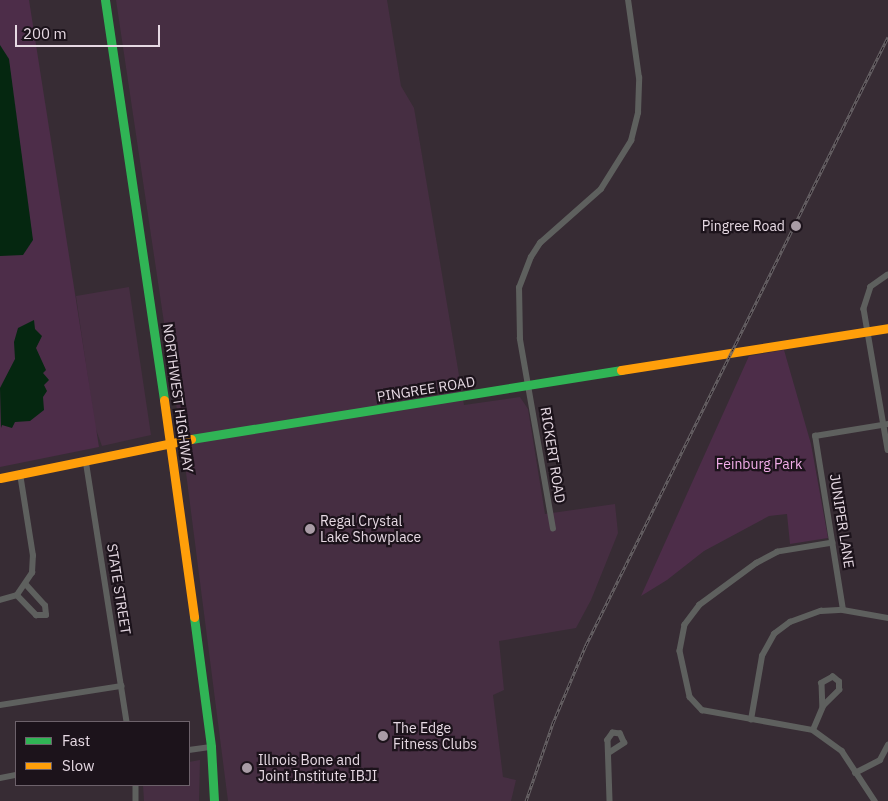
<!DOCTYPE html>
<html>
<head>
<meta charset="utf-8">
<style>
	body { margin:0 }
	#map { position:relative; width:888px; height:801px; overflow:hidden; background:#372c34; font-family:"IBM Plex Sans",sans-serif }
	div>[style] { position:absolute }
	.built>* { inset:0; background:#462e42 }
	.green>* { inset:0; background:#4d2d49 }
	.water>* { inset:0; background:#052710 }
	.street>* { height:5.5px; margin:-2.75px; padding:0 2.75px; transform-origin:2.75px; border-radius:2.75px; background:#5e605e }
	.fast>* { height:9px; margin:-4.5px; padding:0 4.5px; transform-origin:4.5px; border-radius:4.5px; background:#30b455 }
	.slow>* { height:9px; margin:-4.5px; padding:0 4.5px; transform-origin:4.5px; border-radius:4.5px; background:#ff9f0a }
	.rail>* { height:3px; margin-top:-1.5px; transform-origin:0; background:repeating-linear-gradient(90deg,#1c131b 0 4px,#696467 0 8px); box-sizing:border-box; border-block:1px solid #696467 }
	.dots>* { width:14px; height:14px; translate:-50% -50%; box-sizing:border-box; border:2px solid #1c131b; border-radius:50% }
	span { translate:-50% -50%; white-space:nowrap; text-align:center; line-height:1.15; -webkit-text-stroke:4.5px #1c131b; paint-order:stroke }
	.poi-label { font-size:14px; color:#e6d9e3 }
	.right { translate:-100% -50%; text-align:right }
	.left { translate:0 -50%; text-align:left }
	.street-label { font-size:14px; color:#e6d9e3 }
	.park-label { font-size:14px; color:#f3aeea }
	.legend { position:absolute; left:15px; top:721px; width:175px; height:65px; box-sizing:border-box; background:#1c131b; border:1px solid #6d626b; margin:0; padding:6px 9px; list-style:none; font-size:15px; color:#e6d9e3 }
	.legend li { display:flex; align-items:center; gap:10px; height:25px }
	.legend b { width:25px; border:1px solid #6d626b }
	.scale { position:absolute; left:15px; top:25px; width:145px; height:22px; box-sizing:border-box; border:2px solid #e6d9e3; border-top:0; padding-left:6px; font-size:15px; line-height:18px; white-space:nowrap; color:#e6d9e3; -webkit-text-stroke:4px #1c131b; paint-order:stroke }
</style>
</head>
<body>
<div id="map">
	<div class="built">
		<div style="clip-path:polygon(116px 0,387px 0,401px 86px,414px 108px,464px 405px,520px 397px,528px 409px,545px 514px,615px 504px,618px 533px,591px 600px,576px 628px,499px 641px,504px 690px,493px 695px,503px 777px,516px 780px,511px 801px,228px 801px,184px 457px)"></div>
		<div style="clip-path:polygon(129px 287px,151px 435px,102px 446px,95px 427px,76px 296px)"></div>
		<div style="clip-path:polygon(200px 760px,199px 801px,144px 801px,143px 785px,189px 785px,189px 762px)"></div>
	</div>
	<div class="green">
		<div style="clip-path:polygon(0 0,29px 0,99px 447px,0 467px)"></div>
		<div style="clip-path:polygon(784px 350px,811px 444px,828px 538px,790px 544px,787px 514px,769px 516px,704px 551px,667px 580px,641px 596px,749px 356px)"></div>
	</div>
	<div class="water">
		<div style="clip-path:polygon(0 45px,9px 59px,33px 240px,23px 255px,0 256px)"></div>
		<div style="clip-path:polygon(34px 320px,35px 329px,42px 336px,36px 348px,46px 370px,43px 373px,49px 380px,44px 385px,47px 391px,43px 397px,44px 410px,30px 421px,15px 422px,12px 428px,2px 425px,1px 428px,0 388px,15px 359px,14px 342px,18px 328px)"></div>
	</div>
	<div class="street">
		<div style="left:888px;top:275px;width:21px;rotate:145deg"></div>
		<div style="left:871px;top:287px;width:23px;rotate:108deg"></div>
		<div style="left:864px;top:309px;width:143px;rotate:80.3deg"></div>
		<div style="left:86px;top:460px;width:265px;rotate:81.1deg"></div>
		<div style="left:553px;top:529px;width:193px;rotate:-99.9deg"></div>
		<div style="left:520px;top:339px;width:51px;rotate:-91.1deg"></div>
		<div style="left:519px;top:288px;width:33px;rotate:-69deg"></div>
		<div style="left:531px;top:257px;width:17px;rotate:-57deg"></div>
		<div style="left:540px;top:243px;width:81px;rotate:-41.5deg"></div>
		<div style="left:601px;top:189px;width:57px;rotate:-58deg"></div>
		<div style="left:631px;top:141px;width:29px;rotate:-76deg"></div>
		<div style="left:638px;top:113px;width:35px;rotate:-88deg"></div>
		<div style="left:639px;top:78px;width:79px;rotate:-98deg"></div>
		<div style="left:833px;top:543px;width:56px;rotate:170.7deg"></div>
		<div style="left:778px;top:552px;width:24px;rotate:152deg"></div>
		<div style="left:757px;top:563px;width:71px;rotate:143.6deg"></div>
		<div style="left:700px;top:605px;width:25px;rotate:127deg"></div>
		<div style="left:685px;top:625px;width:26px;rotate:101deg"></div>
		<div style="left:680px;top:651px;width:47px;rotate:77.7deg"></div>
		<div style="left:690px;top:697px;width:18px;rotate:47deg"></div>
		<div style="left:702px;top:710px;width:113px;rotate:10.2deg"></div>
		<div style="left:813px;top:730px;width:36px;rotate:36deg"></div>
		<div style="left:842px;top:751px;width:60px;rotate:56.6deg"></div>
		<div style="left:17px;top:595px;width:28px;rotate:46deg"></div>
		<div style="left:36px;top:615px;width:10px"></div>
		<div style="left:46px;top:615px;width:9px;rotate:-96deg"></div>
		<div style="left:45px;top:606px;width:28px;rotate:-132deg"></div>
		<div style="left:0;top:600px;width:18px;rotate:-16deg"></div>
		<div style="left:17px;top:595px;width:27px;rotate:-56deg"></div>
		<div style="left:32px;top:573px;width:17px;rotate:-87deg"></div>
		<div style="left:33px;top:556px;width:83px;rotate:-99deg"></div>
		<div style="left:843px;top:610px;width:176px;rotate:-99.1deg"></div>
		<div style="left:815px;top:436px;width:74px;rotate:-9.3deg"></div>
		<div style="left:0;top:705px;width:123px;rotate:-8.9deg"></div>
		<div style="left:751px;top:720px;width:65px;rotate:-80.2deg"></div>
		<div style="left:762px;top:656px;width:25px;rotate:-61deg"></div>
		<div style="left:774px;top:634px;width:20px;rotate:-37deg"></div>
		<div style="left:790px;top:622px;width:33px;rotate:-20deg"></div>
		<div style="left:821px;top:611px;width:22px;rotate:-3deg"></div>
		<div style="left:843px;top:610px;width:46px;rotate:10.1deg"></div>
		<div style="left:813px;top:730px;width:26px;rotate:-67deg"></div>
		<div style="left:823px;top:706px;width:23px;rotate:-45deg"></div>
		<div style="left:839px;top:690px;width:8px;rotate:-90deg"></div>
		<div style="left:839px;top:682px;width:8px;rotate:-140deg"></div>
		<div style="left:833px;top:677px;width:13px;rotate:151deg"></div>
		<div style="left:822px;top:683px;width:23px;rotate:88deg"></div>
		<div style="left:189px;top:750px;width:22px;rotate:-8deg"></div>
		<div style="left:610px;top:752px;width:17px;rotate:-33deg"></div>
		<div style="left:624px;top:743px;width:10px;rotate:-114deg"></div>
		<div style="left:620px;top:734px;width:7px;rotate:-172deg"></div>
		<div style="left:613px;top:733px;width:9px;rotate:126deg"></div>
		<div style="left:608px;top:740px;width:61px;rotate:88.1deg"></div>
		<div style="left:855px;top:773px;width:28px;rotate:-27deg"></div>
		<div style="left:880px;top:760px;width:17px;rotate:-62deg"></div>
		<div style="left:0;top:778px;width:16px;rotate:-11deg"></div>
		<div style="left:136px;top:785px;width:16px;rotate:90deg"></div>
	</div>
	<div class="fast">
		<div style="left:105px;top:0;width:404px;rotate:81.6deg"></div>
		<div style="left:191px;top:439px;width:436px;rotate:-9.1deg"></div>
		<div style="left:194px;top:617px;width:131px;rotate:82.5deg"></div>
		<div style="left:211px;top:747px;width:54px;rotate:86.8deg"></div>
	</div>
	<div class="slow">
		<div style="left:621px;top:370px;width:270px;rotate:-8.9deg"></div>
		<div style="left:164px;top:400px;width:219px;rotate:82.1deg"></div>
		<div style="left:0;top:478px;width:195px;rotate:-11.5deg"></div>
	</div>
	<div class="rail">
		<div style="left:526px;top:801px;width:83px;rotate:-70.9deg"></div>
		<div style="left:553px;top:723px;width:85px;rotate:-67.1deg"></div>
		<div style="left:586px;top:645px;width:679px;rotate:-63.59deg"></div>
	</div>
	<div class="dots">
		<div style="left:796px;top:226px;background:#a99ca6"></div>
		<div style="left:310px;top:529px;background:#a99ca6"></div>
		<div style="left:383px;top:736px;background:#a99ca6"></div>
		<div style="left:247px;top:768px;background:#a99ca6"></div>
	</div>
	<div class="poi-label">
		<span class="right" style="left:785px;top:226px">Pingree Road</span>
		<span class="left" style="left:320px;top:529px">Regal Crystal<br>Lake Showplace</span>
		<span class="left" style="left:393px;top:736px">The Edge<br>Fitness Clubs</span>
		<span class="left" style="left:258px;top:768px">Illnois Bone and<br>Joint Institute IBJI</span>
	</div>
	<div class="street-label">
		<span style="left:426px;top:389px;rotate:-9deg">PINGREE ROAD</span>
		<span style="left:178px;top:398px;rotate:82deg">NORTHWEST HIGHWAY</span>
		<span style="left:553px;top:455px;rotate:81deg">RICKERT ROAD</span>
		<span style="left:842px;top:521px;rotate:81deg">JUNIPER LANE</span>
		<span style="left:119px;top:589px;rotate:81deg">STATE STREET</span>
	</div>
	<div class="park-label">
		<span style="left:759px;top:464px">Feinburg Park</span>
	</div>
	<ul class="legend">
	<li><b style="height:6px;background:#30b455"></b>Fast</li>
	<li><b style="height:6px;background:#ff9f0a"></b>Slow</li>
	</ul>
	<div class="scale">200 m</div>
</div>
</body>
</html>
